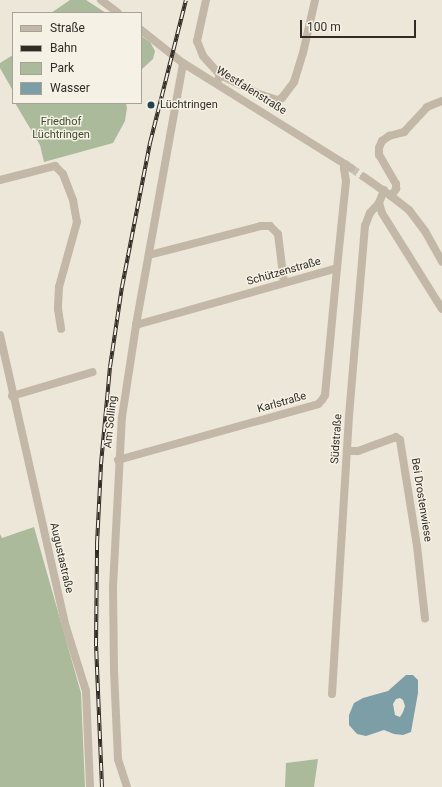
<!DOCTYPE html>
<html>
<head>
<meta charset="utf-8">
<style>
	body { margin:0 }
	#map { position:relative; width:442px; height:787px; overflow:hidden; background:#ede7d9; font-family:Roboto,sans-serif }
	div>[style] { position:absolute }
	.green>* { inset:0; background:#abba9b }
	.water>* { inset:0; background:#7c9ea6 }
	.minor-tunnel>* { height:8px; margin-top:-4px; transform-origin:0; background:repeating-linear-gradient(90deg,#c7c1b5 0 8px,transparent 0 12px) }
	.minor>* { height:8px; margin:-4px; padding:0 4px; transform-origin:4px; border-radius:4px; background:#c3b8a7 }
	.rail>* { height:4px; margin-top:-2px; transform-origin:0; background:repeating-linear-gradient(90deg,#f6f1e5 0 8px,#312b26 0 16px); box-sizing:border-box; border-block:1px solid #312b26 }
	.dots>* { width:11px; height:11px; translate:-50% -50%; box-sizing:border-box; border:2px solid #f6f1e5; border-radius:50% }
	span { translate:-50% -50%; white-space:nowrap; text-align:center; line-height:1.15; -webkit-text-stroke:3px #f6f1e5; paint-order:stroke }
	.street-label { font-size:11px; color:#312b26 }
	.poi-label { font-size:11px; color:#312b26 }
	.left { translate:0 -50%; text-align:left }
	.park-label { font-size:11px; color:#3c4c2e }
	.legend { position:absolute; left:12px; top:12px; width:130px; height:92px; box-sizing:border-box; background:#f6f1e5; border:1px solid #a7a299; margin:0; padding:5px 7px; list-style:none; font-size:12px; color:#312b26 }
	.legend li { display:flex; align-items:center; gap:8px; height:20px }
	.legend b { width:20px; border:1px solid #a7a299 }
	.scale { position:absolute; left:300px; top:20px; width:116px; height:18px; box-sizing:border-box; border:2px solid #312b26; border-top:0; padding-left:5px; font-size:12px; line-height:14px; white-space:nowrap; color:#312b26; -webkit-text-stroke:3px #f6f1e5; paint-order:stroke }
</style>
</head>
<body>
<div id="map">
	<div class="green">
		<div style="clip-path:polygon(70px 0,86px 0,106px 13px,51px 13px)"></div>
		<div style="clip-path:polygon(141px 36px,150px 42px,155px 51px,153px 59px,141px 70px)"></div>
		<div style="clip-path:polygon(13px 55px,13px 91px,0 68px,0 63px)"></div>
		<div style="clip-path:polygon(15px 103px,126px 103px,127px 108px,125px 121px,113px 143px,44px 162px,40px 145px)"></div>
		<div style="clip-path:polygon(34px 527px,81px 693px,85px 787px,0 787px,0 534px,2px 538px)"></div>
		<div style="clip-path:polygon(318px 759px,314px 787px,285px 787px,286px 763px)"></div>
	</div>
	<div class="water">
		<div style="clip-path:polygon(evenodd,406px 675px,413px 675px,418px 680px,418px 693px,411px 732px,403px 735px,394px 734px,384px 730px,366px 736px,357px 734px,349px 725px,349px 715px,354px 703px,363px 698px,388px 691px,406px 675px,400px 698px,403px 700px,405px 706px,403px 712px,400px 717px,395px 715px,393px 704px,396px 699px,400px 698px)"></div>
	</div>
	<div class="minor-tunnel">
		<div style="left:351px;top:168px;width:16px;rotate:35deg"></div>
	</div>
	<div class="minor">
		<div style="left:101px;top:0;width:21px;rotate:37deg"></div>
		<div style="left:206px;top:0;width:42px;rotate:102.4deg"></div>
		<div style="left:197px;top:41px;width:16px;rotate:68deg"></div>
		<div style="left:203px;top:56px;width:25px;rotate:48deg"></div>
		<div style="left:220px;top:75px;width:5px;rotate:112deg"></div>
		<div style="left:141px;top:30px;width:53px;rotate:38.2deg"></div>
		<div style="left:183px;top:63px;width:198px;rotate:32deg"></div>
		<div style="left:220px;top:75px;width:43px;rotate:26deg"></div>
		<div style="left:259px;top:94px;width:20px;rotate:18deg"></div>
		<div style="left:278px;top:100px;width:4px;rotate:-27deg"></div>
		<div style="left:282px;top:98px;width:20px;rotate:-53deg"></div>
		<div style="left:294px;top:82px;width:30px;rotate:-73deg"></div>
		<div style="left:303px;top:53px;width:54px;rotate:-77.2deg"></div>
		<div style="left:364px;top:177px;width:33px;rotate:35deg"></div>
		<div style="left:391px;top:196px;width:23px;rotate:38deg"></div>
		<div style="left:409px;top:210px;width:26px;rotate:53deg"></div>
		<div style="left:425px;top:231px;width:35px;rotate:61deg"></div>
		<div style="left:0;top:180px;width:57px;rotate:-14.3deg"></div>
		<div style="left:55px;top:166px;width:11px;rotate:45deg"></div>
		<div style="left:63px;top:174px;width:28px;rotate:69deg"></div>
		<div style="left:73px;top:200px;width:22px;rotate:80deg"></div>
		<div style="left:77px;top:222px;width:67px;rotate:105.5deg"></div>
		<div style="left:59px;top:287px;width:22px;rotate:93deg"></div>
		<div style="left:58px;top:309px;width:20px;rotate:81deg"></div>
		<div style="left:391px;top:196px;width:9px;rotate:-54deg"></div>
		<div style="left:396px;top:189px;width:5px;rotate:-90deg"></div>
		<div style="left:396px;top:184px;width:34px;rotate:-120deg"></div>
		<div style="left:379px;top:155px;width:7px;rotate:-90deg"></div>
		<div style="left:379px;top:148px;width:8px;rotate:-67deg"></div>
		<div style="left:382px;top:141px;width:9px;rotate:-36deg"></div>
		<div style="left:389px;top:136px;width:16px;rotate:-15deg"></div>
		<div style="left:404px;top:132px;width:34px;rotate:-47deg"></div>
		<div style="left:427px;top:107px;width:16px;rotate:-22deg"></div>
		<div style="left:379px;top:203px;width:10px;rotate:73deg"></div>
		<div style="left:382px;top:213px;width:113px;rotate:58deg"></div>
		<div style="left:149px;top:255px;width:116px;rotate:-14.5deg"></div>
		<div style="left:261px;top:226px;width:9px"></div>
		<div style="left:270px;top:226px;width:11px;rotate:45deg"></div>
		<div style="left:278px;top:234px;width:49px;rotate:83deg"></div>
		<div style="left:136px;top:325px;width:209px;rotate:-15.8deg"></div>
		<div style="left:0;top:335px;width:296px;rotate:77.3deg"></div>
		<div style="left:65px;top:624px;width:70px;rotate:72.6deg"></div>
		<div style="left:86px;top:691px;width:96px;rotate:87.6deg"></div>
		<div style="left:12px;top:396px;width:84px;rotate:-16.5deg"></div>
		<div style="left:347px;top:451px;width:11px"></div>
		<div style="left:358px;top:451px;width:40px;rotate:-20.2deg"></div>
		<div style="left:396px;top:437px;width:5px;rotate:37deg"></div>
		<div style="left:400px;top:440px;width:107px;rotate:80.9deg"></div>
		<div style="left:417px;top:546px;width:73px;rotate:83.7deg"></div>
		<div style="left:118px;top:460px;width:208px;rotate:-15.6deg"></div>
		<div style="left:318px;top:404px;width:6px;rotate:-45deg"></div>
		<div style="left:322px;top:400px;width:6px;rotate:-59deg"></div>
		<div style="left:325px;top:395px;width:128px;rotate:-84.6deg"></div>
		<div style="left:337px;top:268px;width:87px;rotate:-84.1deg"></div>
		<div style="left:346px;top:181px;width:13px;rotate:-99deg"></div>
		<div style="left:344px;top:168px;width:4px;rotate:-63deg"></div>
		<div style="left:332px;top:694px;width:279px;rotate:-86.5deg"></div>
		<div style="left:349px;top:416px;width:191px;rotate:-85.2deg"></div>
		<div style="left:365px;top:226px;width:14px;rotate:-69deg"></div>
		<div style="left:370px;top:213px;width:13px;rotate:-48deg"></div>
		<div style="left:379px;top:203px;width:14px;rotate:-69deg"></div>
		<div style="left:127px;top:787px;width:29px;rotate:-108deg"></div>
		<div style="left:118px;top:759px;width:89px;rotate:-92.6deg"></div>
		<div style="left:114px;top:670px;width:83px;rotate:-90.7deg"></div>
		<div style="left:113px;top:587px;width:170px;rotate:-87deg"></div>
		<div style="left:122px;top:417px;width:93px;rotate:-81.3deg"></div>
		<div style="left:136px;top:325px;width:266px;rotate:-79.8deg"></div>
	</div>
	<div class="rail">
		<div style="left:102px;top:787px;width:141px;rotate:-92.4deg"></div>
		<div style="left:96px;top:646px;width:102px;rotate:-89.4deg"></div>
		<div style="left:97px;top:544px;width:80px;rotate:-87.1deg"></div>
		<div style="left:101px;top:464px;width:97px;rotate:-84.7deg"></div>
		<div style="left:110px;top:367px;width:81px;rotate:-81.5deg"></div>
		<div style="left:122px;top:287px;width:147px;rotate:-79deg"></div>
		<div style="left:150px;top:143px;width:147px;rotate:-75.9deg"></div>
	</div>
	<div class="dots">
		<div style="left:151px;top:105px;background:#22434c"></div>
	</div>
	<div class="street-label">
		<span style="left:251px;top:91px;rotate:32deg">Westfalenstraße</span>
		<span style="left:284px;top:272px;rotate:-16deg">Schützenstraße</span>
		<span style="left:282px;top:403px;rotate:-16deg">Karlstraße</span>
		<span style="left:111px;top:422px;rotate:-84deg">Am Solling</span>
		<span style="left:337px;top:439px;rotate:-86deg">Südstraße</span>
		<span style="left:421px;top:500px;rotate:81deg">Bei Drostenwiese</span>
		<span style="left:61px;top:558px;rotate:77deg">Augustastraße</span>
	</div>
	<div class="poi-label">
		<span class="left" style="left:160px;top:105px">Lüchtringen</span>
	</div>
	<div class="park-label">
		<span style="left:61px;top:129px">Friedhof<br>Lüchtringen</span>
	</div>
	<ul class="legend">
	<li><b style="height:5px;background:#c3b8a7"></b>Straße</li>
	<li><b style="height:5px;background:#312b26"></b>Bahn</li>
	<li><b style="height:11px;background:#abba9b"></b>Park</li>
	<li><b style="height:11px;background:#7c9ea6"></b>Wasser</li>
	</ul>
	<div class="scale">100 m</div>
</div>
</body>
</html>
